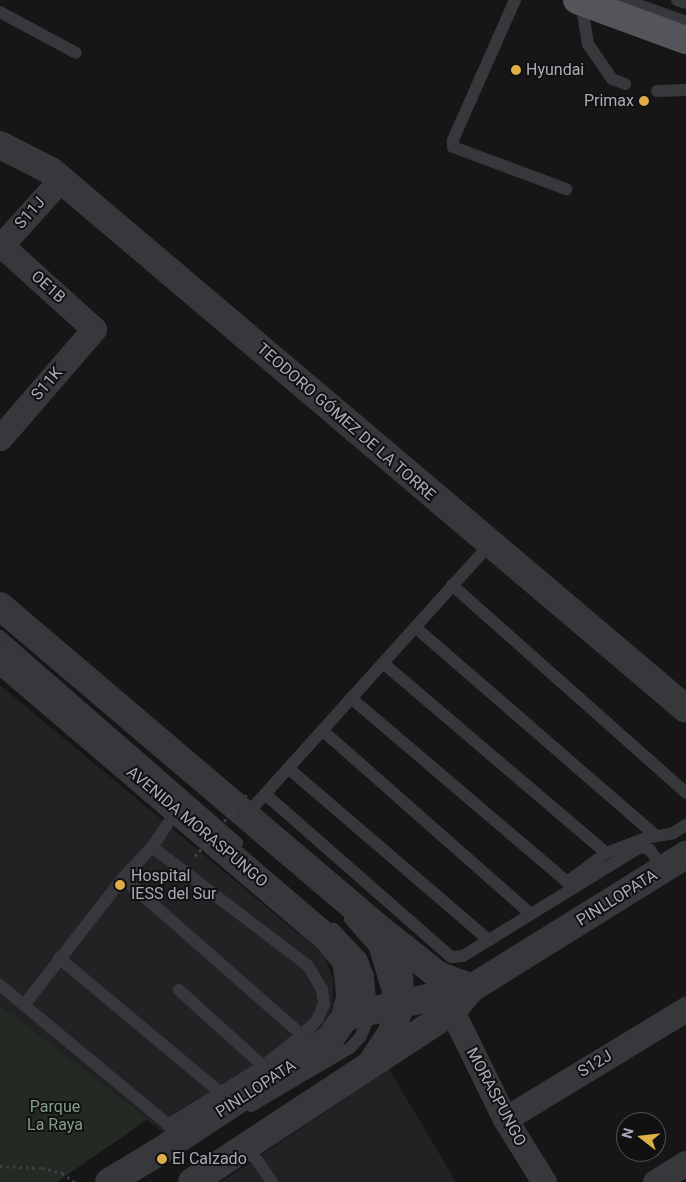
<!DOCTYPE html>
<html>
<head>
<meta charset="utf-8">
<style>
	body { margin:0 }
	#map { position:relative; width:686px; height:1182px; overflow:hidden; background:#161617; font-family:Roboto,sans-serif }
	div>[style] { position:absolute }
	.built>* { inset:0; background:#222224 }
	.green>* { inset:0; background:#222a23 }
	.path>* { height:3px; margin-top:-1.5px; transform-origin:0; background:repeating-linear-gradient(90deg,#3d3f43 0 2.5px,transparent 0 6.5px) }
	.service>* { height:12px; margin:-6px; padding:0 6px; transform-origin:6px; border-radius:6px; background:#37383c }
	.minor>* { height:25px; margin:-12.5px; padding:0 12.5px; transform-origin:12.5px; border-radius:12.5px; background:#37383c }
	.tertiary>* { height:28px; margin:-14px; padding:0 14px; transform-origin:14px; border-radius:14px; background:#37383c }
	.primary>* { height:28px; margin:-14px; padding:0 14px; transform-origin:14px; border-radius:14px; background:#54555b }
	.path-bridge>* { height:3px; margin-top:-1.5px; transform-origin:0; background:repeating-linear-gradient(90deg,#3d3f43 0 2.5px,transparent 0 6.5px) }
	.dots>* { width:14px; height:14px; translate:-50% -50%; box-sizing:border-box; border:2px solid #111112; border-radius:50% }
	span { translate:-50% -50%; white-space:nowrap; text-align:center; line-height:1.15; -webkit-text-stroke:4px #111112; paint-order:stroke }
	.poi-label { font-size:16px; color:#a9adb6 }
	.left { translate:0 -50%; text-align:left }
	.right { translate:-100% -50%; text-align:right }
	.street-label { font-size:16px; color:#a9adb6 }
	.park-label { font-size:16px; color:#829f85 }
	.north { position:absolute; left:616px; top:1112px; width:50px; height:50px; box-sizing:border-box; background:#111112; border:1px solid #4e4f54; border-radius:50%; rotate:286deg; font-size:14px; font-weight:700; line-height:20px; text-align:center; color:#a9adb6 }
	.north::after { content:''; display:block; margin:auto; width:18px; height:22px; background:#deaf48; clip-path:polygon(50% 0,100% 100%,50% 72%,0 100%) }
</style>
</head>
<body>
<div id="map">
	<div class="built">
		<div style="clip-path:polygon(0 685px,324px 955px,333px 978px,333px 1004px,325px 1027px,165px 1134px,0 1006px)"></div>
		<div style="clip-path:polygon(389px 1069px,456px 1182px,221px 1182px)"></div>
	</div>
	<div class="green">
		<div style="clip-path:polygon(0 1006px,2px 1007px,148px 1119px,57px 1182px,0 1182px)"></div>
	</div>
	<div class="path">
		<div style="left:0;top:1166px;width:42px;rotate:2.7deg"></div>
		<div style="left:42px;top:1168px;width:21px;rotate:14deg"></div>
		<div style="left:62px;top:1173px;width:16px;rotate:35deg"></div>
	</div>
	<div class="service">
		<div style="left:515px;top:0;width:153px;rotate:113.9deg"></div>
		<div style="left:453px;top:140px;width:7px;rotate:90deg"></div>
		<div style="left:453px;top:147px;width:121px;rotate:20.4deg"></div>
		<div style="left:625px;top:0;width:65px;rotate:19.8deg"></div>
		<div style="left:677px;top:0;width:9px;rotate:18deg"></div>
		<div style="left:581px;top:1px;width:44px;rotate:80.8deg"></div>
		<div style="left:588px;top:44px;width:42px;rotate:55.6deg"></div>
		<div style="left:612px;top:79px;width:14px;rotate:21deg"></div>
		<div style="left:0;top:12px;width:86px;rotate:28.3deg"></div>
		<div style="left:657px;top:91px;width:29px;rotate:-2deg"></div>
		<div style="left:452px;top:585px;width:313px;rotate:41.6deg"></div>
		<div style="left:415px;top:627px;width:319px;rotate:40.9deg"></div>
		<div style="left:0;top:636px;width:315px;rotate:41.1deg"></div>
		<div style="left:383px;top:663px;width:293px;rotate:40.4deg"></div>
		<div style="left:351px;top:698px;width:293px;rotate:40.4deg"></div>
		<div style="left:322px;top:730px;width:278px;rotate:41.4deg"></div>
		<div style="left:288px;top:768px;width:265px;rotate:40.6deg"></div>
		<div style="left:265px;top:794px;width:247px;rotate:41.2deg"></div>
		<div style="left:451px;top:957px;width:12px;rotate:-5deg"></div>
		<div style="left:463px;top:956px;width:202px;rotate:-31.6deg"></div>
		<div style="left:635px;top:850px;width:8px;rotate:-23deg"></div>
		<div style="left:642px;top:847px;width:9px;rotate:21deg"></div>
		<div style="left:650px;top:850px;width:24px;rotate:54deg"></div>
		<div style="left:177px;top:810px;width:45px;rotate:124deg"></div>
		<div style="left:152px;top:847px;width:42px;rotate:133.1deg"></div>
		<div style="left:123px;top:878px;width:161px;rotate:127.9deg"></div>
		<div style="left:24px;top:1005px;width:207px;rotate:39.7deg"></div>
		<div style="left:247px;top:814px;width:362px;rotate:-48deg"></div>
		<div style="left:152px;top:847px;width:196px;rotate:37.3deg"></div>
		<div style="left:308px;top:966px;width:27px;rotate:59deg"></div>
		<div style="left:322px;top:989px;width:15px;rotate:82deg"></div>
		<div style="left:324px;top:1004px;width:17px;rotate:114deg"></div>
		<div style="left:317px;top:1020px;width:21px;rotate:135deg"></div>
		<div style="left:302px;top:1035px;width:50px;rotate:141.5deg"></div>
		<div style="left:263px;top:1066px;width:112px;rotate:148.2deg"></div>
		<div style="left:123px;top:878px;width:238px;rotate:41.3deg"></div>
		<div style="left:567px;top:882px;width:49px;rotate:-36.6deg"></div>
		<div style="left:606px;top:853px;width:43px;rotate:-20.6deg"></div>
		<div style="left:646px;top:838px;width:27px;rotate:-10deg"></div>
		<div style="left:673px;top:833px;width:15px;rotate:-32deg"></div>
		<div style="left:350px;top:919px;width:38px;rotate:49deg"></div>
		<div style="left:375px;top:948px;width:46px;rotate:73.5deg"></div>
		<div style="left:59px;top:958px;width:209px;rotate:39.8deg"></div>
		<div style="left:0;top:985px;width:31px;rotate:40deg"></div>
		<div style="left:179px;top:990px;width:113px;rotate:42.1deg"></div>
		<div style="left:251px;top:1106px;width:115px;rotate:-30.4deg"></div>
		<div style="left:350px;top:1048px;width:16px;rotate:-47deg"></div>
		<div style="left:361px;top:1036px;width:27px;rotate:-68deg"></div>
		<div style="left:371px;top:1011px;width:35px;rotate:-95deg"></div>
		<div style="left:368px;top:976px;width:19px;rotate:-111deg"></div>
		<div style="left:361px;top:958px;width:40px;rotate:-133deg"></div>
		<div style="left:247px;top:1146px;width:44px;rotate:55.2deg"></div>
	</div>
	<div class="minor">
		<div style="left:0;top:247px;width:91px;rotate:-48.1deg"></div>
		<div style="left:0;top:438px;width:144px;rotate:-49.2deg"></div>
		<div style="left:94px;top:329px;width:125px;rotate:-137.9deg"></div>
		<div style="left:452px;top:1011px;width:120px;rotate:63.9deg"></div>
		<div style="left:505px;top:1119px;width:74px;rotate:58.2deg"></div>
		<div style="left:505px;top:1119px;width:212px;rotate:-31.3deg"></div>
		<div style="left:655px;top:1182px;width:36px;rotate:-32deg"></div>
	</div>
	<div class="tertiary">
		<div style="left:0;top:145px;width:57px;rotate:27deg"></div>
		<div style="left:51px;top:171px;width:832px;rotate:40.27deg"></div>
		<div style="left:0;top:606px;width:500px;rotate:40.38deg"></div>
		<div style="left:381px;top:930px;width:73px;rotate:38.3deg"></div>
		<div style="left:438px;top:975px;width:36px;rotate:21deg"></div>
		<div style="left:0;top:659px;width:433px;rotate:40.5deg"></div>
		<div style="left:329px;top:940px;width:26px;rotate:51deg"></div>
		<div style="left:345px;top:960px;width:12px;rotate:76deg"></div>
		<div style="left:348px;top:972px;width:25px;rotate:85deg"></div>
		<div style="left:350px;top:997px;width:21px;rotate:104deg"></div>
		<div style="left:345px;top:1017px;width:25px;rotate:124deg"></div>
		<div style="left:331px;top:1038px;width:209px;rotate:146.5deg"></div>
		<div style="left:157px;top:1153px;width:56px;rotate:148.9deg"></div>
		<div style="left:345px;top:1017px;width:130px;rotate:-12.9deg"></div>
		<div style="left:374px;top:1059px;width:30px;rotate:-56deg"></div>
		<div style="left:391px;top:1034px;width:32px;rotate:-72deg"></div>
		<div style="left:401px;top:1004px;width:40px;rotate:-94.3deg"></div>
		<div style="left:398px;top:964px;width:32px;rotate:-116deg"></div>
		<div style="left:192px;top:1182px;width:311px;rotate:-33.3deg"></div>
		<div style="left:452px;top:1011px;width:30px;rotate:-49deg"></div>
		<div style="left:472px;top:988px;width:252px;rotate:-31.9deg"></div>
	</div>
	<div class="primary">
		<div style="left:577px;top:0;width:116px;rotate:20.2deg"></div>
	</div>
	<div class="path-bridge">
		<div style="left:195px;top:856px;width:80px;rotate:-50.1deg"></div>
	</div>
	<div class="dots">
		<div style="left:516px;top:70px;background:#deaf48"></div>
		<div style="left:644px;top:101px;background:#deaf48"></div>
		<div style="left:120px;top:885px;background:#deaf48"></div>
		<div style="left:162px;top:1159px;background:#deaf48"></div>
	</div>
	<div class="poi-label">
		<span class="left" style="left:526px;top:70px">Hyundai</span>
		<span class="right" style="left:634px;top:101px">Primax</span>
		<span class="left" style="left:131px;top:885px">Hospital<br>IESS del Sur</span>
		<span class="left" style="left:172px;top:1159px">El Calzado</span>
	</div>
	<div class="street-label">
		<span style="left:30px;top:213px;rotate:-48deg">S11J</span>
		<span style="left:48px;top:287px;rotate:42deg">OE1B</span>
		<span style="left:47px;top:384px;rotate:-49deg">S11K</span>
		<span style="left:346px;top:422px;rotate:41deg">TEODORO GÓMEZ DE LA TORRE</span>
		<span style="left:197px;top:827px;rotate:40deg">AVENIDA MORASPUNGO</span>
		<span style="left:617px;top:898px;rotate:-32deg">PINLLOPATA</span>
		<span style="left:595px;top:1064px;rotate:-31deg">S12J</span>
		<span style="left:256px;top:1089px;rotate:-33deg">PINLLOPATA</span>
		<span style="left:496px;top:1097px;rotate:62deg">MORASPUNGO</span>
	</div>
	<div class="park-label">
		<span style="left:55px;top:1116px">Parque<br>La Raya</span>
	</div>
	<div class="north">N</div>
</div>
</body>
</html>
